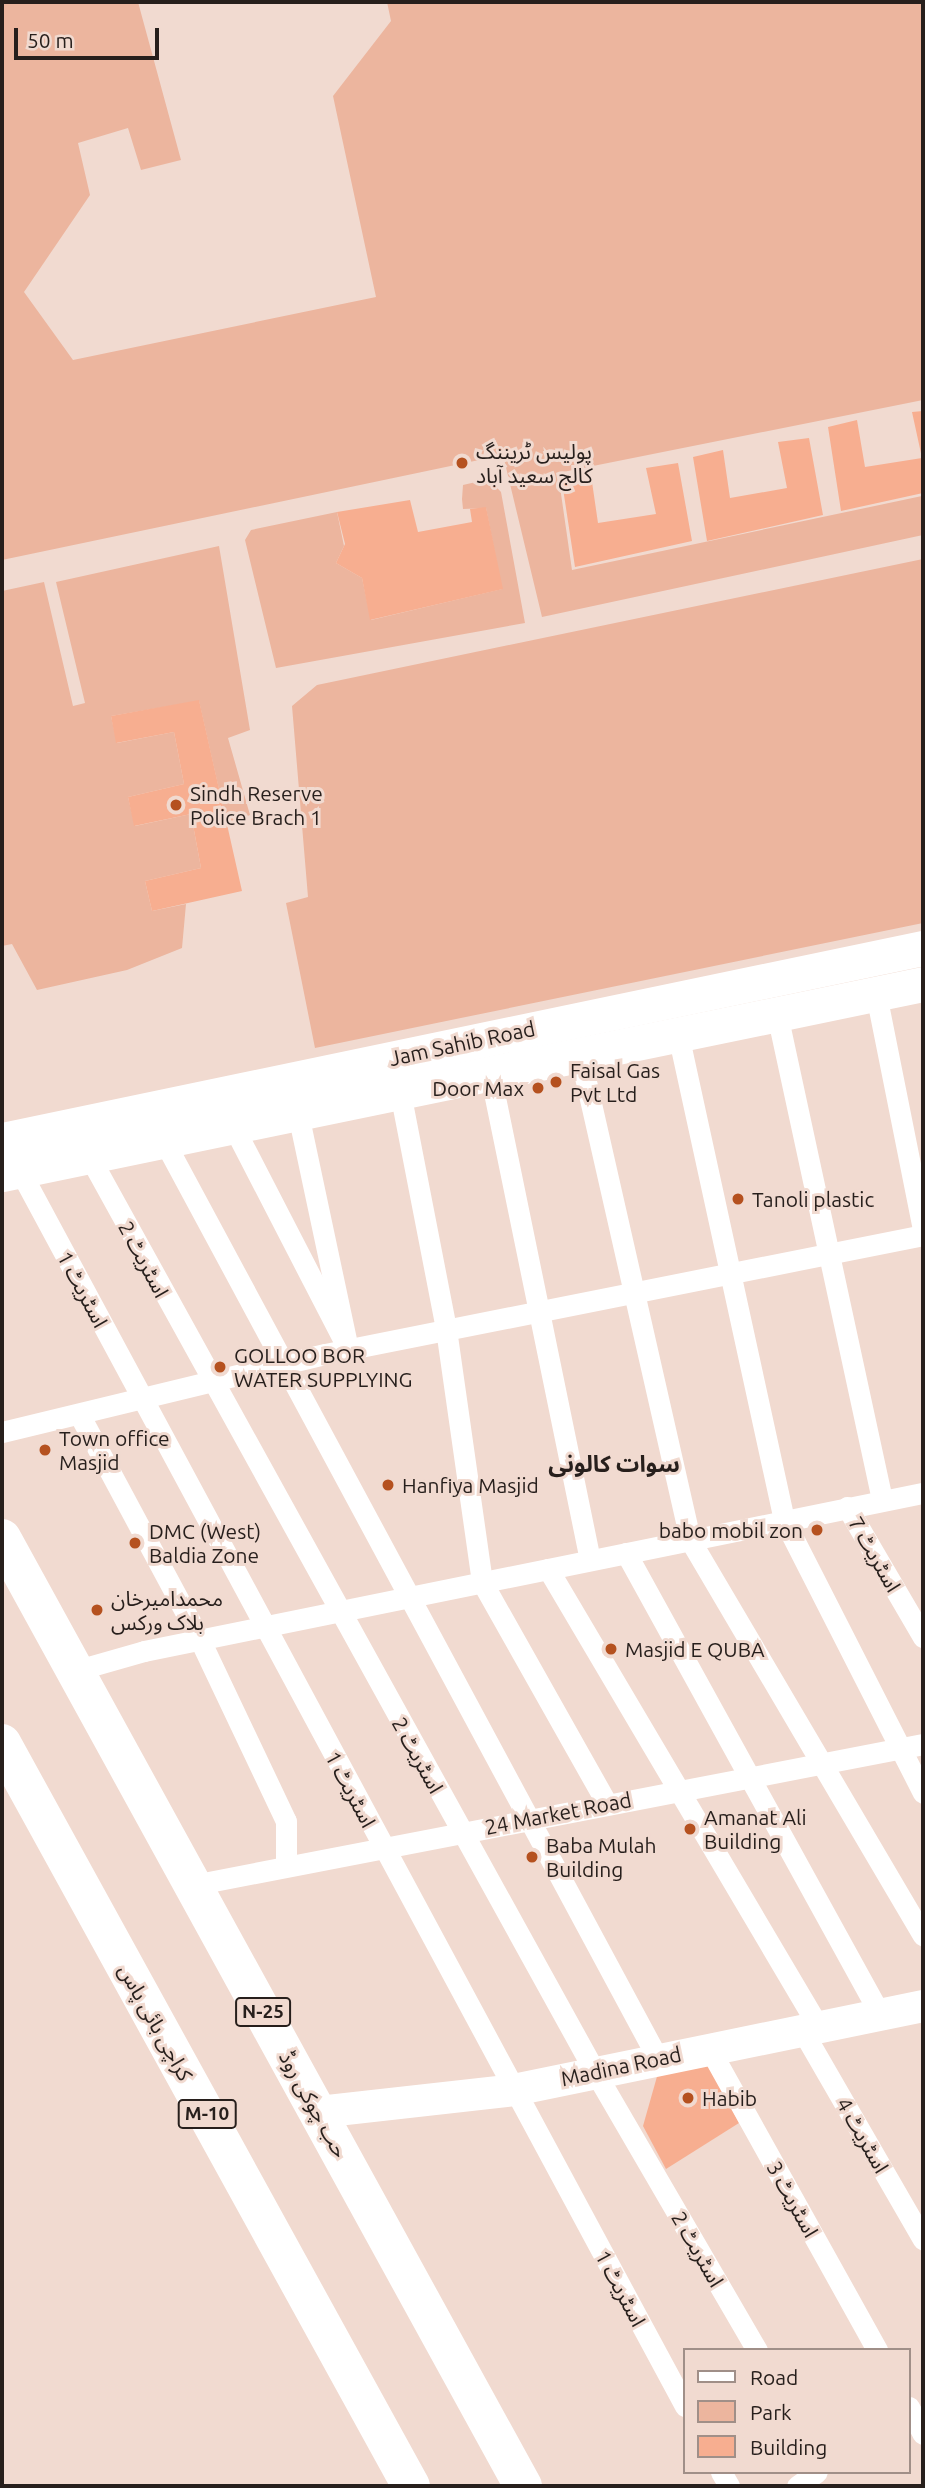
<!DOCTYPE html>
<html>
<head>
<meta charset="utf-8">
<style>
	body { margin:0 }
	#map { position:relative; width:925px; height:2488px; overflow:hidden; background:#f1dad0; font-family:Ubuntu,"Noto Sans Arabic",sans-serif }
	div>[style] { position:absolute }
	.green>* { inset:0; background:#ecb59e }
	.building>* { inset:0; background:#f7ae90 }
	.street>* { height:21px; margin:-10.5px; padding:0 10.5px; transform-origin:10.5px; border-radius:10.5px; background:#fff }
	.secondary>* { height:32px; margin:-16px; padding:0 16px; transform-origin:16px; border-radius:16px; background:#fff }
	.primary>* { height:35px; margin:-17.5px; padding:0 17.5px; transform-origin:17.5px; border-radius:17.5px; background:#fff }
	.highway>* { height:38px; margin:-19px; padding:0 19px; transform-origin:19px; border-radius:19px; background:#fff }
	.dots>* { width:19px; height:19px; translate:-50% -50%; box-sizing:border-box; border:4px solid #f1dad0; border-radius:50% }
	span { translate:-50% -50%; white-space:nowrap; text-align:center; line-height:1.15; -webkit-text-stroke:6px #f1dad0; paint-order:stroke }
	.shield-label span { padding:2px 5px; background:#f1dad0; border:2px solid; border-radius:5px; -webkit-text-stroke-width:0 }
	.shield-label { font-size:19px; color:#271f1c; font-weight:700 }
	.poi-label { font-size:21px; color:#271f1c }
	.left { translate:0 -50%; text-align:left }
	.right { translate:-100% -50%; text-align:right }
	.street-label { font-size:21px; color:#271f1c }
	.neighbourhood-label { font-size:23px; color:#271f1c; font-weight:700 }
	.frame { position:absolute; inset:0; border:4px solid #271f1c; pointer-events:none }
	.legend { position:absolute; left:683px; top:2348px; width:228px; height:126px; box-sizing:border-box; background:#f1dad0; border:2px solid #a08f88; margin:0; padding:9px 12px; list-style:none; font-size:21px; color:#271f1c }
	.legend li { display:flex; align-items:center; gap:14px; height:35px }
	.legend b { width:35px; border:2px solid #a08f88 }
	.scale { position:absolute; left:14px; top:28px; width:145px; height:32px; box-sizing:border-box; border:4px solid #271f1c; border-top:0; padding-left:9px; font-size:21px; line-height:24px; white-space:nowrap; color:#271f1c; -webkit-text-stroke:5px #f1dad0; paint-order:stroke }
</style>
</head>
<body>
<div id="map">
	<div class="green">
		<div style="clip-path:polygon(2px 2px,138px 2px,181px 160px,141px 170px,128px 128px,78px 143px,90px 195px,24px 292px,73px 360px,376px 297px,333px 96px,391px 21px,387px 2px,923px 2px,923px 400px,558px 473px,572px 570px,922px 496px,923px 535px,542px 617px,503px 455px,2px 560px)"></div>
		<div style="clip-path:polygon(489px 479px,501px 492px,525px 623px,276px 668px,245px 540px,251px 530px,337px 512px,344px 546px,336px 563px,362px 578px,371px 620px,502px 589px,486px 508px,463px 509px,462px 499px,463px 485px)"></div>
		<div style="clip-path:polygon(219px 546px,250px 730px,228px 738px,250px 815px,227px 825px,199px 701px,111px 716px,117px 743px,174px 732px,184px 784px,128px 797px,135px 826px,191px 814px,201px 868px,145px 881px,152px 911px,186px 904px,182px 948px,127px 970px,37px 990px,12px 944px,2px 946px,2px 591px,44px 582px,73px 706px,85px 703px,56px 582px)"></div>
		<div style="clip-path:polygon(923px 559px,923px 923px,315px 1048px,286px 903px,308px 897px,292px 706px,317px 685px)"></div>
	</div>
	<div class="building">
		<div style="clip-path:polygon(923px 411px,923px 493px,841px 511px,828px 427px,857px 420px,865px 467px,922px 458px,912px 412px)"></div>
		<div style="clip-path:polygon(809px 438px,823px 515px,707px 541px,693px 457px,723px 450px,730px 498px,787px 488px,778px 442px)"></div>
		<div style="clip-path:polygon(678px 463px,692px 541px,575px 567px,562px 482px,591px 475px,598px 523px,656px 514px,646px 468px)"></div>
		<div style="clip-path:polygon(410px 500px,418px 532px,472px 522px,470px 509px,486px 507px,503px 589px,370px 620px,362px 578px,336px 563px,345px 544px,337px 512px)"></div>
		<div style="clip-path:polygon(199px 700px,242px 891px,152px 911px,145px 881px,201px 868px,191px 814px,134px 826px,128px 797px,184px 784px,174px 732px,116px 743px,111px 716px)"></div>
		<div style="clip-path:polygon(709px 2064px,739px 2123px,666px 2169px,643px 2126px,658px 2073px)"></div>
	</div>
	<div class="street">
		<div style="left:876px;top:994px;width:241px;rotate:78.7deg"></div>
		<div style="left:777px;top:1014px;width:497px;rotate:77.8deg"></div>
		<div style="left:678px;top:1034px;width:497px;rotate:77.7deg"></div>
		<div style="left:784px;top:1520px;width:306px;rotate:63deg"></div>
		<div style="left:580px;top:1055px;width:497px;rotate:77.2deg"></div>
		<div style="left:690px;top:1540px;width:459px;rotate:59.5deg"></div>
		<div style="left:490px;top:1073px;width:497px;rotate:78.4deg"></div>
		<div style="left:400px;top:1092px;width:241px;rotate:79deg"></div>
		<div style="left:446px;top:1329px;width:256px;rotate:81.9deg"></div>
		<div style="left:482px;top:1582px;width:255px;rotate:60.6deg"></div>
		<div style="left:233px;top:1126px;width:251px;rotate:62.7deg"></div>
		<div style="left:348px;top:1349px;width:241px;rotate:-102deg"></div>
		<div style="left:164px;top:1141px;width:1042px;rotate:61.71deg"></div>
		<div style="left:89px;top:1156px;width:1046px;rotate:61.08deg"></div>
		<div style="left:595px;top:2072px;width:322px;rotate:59.8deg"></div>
		<div style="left:20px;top:1171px;width:1403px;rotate:61.7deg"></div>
		<div style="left:79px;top:1414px;width:256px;rotate:61.8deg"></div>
		<div style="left:200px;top:1640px;width:200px;rotate:64.6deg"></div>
		<div style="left:286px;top:1821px;width:45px;rotate:90deg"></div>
		<div style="left:2px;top:1432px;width:332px;rotate:-13.6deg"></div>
		<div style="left:325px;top:1354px;width:610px;rotate:-11.25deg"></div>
		<div style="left:847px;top:1507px;width:151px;rotate:59.7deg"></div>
		<div style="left:626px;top:1553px;width:526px;rotate:61.15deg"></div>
		<div style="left:548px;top:1569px;width:531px;rotate:59.42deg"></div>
		<div style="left:74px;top:1671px;width:73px;rotate:-15.9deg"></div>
		<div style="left:144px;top:1651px;width:795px;rotate:-11.47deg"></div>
		<div style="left:193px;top:1885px;width:743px;rotate:-10.93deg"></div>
		<div style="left:802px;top:2030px;width:242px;rotate:60deg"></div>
		<div style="left:709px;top:2048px;width:346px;rotate:60.9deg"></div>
		<div style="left:909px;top:2407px;width:30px;rotate:63deg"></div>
		<div style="left:721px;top:2472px;width:16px;rotate:60deg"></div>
		<div style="left:797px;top:2486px;width:24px;rotate:-35deg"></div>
	</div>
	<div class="secondary">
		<div style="left:319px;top:2112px;width:196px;rotate:-6.4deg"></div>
		<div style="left:514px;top:2090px;width:418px;rotate:-11.6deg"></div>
	</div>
	<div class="primary">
		<div style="left:2px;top:1140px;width:941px;rotate:-11.78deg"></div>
		<div style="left:2px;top:1174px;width:940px;rotate:-11.66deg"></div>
	</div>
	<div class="highway">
		<div style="left:2px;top:1538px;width:1082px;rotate:61.21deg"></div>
		<div style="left:2px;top:1743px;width:848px;rotate:61.17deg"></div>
	</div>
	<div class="dots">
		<div style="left:462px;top:463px;background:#b5511f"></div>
		<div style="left:176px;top:805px;background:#b5511f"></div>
		<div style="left:556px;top:1082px;background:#b5511f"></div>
		<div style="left:538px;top:1088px;background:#b5511f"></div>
		<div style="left:738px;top:1199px;background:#b5511f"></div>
		<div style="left:220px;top:1367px;background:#b5511f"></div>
		<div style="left:45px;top:1450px;background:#b5511f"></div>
		<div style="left:388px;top:1485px;background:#b5511f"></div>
		<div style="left:817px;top:1530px;background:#b5511f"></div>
		<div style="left:135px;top:1543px;background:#b5511f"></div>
		<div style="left:97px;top:1610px;background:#b5511f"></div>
		<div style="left:611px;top:1649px;background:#b5511f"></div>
		<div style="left:690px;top:1829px;background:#b5511f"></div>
		<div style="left:532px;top:1857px;background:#b5511f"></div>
		<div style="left:688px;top:2098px;background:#b5511f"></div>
	</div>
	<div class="shield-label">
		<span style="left:263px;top:2012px">N-25</span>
		<span style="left:207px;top:2114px">M-10</span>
	</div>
	<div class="poi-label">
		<span class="left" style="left:476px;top:463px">پولیس ٹریننگ<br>کالج سعید آباد</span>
		<span class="left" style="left:190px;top:805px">Sindh Reserve<br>Police Brach 1</span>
		<span class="left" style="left:570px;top:1082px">Faisal Gas<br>Pvt Ltd</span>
		<span class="right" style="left:524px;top:1088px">Door Max</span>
		<span class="left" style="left:752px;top:1199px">Tanoli plastic</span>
		<span class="left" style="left:234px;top:1367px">GOLLOO BOR<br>WATER SUPPLYING</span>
		<span class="left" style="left:59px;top:1450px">Town office<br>Masjid</span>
		<span class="left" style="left:402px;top:1485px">Hanfiya Masjid</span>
		<span class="right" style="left:803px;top:1530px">babo mobil zon</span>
		<span class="left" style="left:149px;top:1543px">DMC (West)<br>Baldia Zone</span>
		<span class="left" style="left:111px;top:1610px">محمداميرخان<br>بلاک ورکس</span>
		<span class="left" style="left:625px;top:1649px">Masjid E QUBA</span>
		<span class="left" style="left:704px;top:1829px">Amanat Ali<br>Building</span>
		<span class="left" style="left:546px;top:1857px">Baba Mulah<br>Building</span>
		<span class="left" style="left:702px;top:2098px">Habib</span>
	</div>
	<div class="street-label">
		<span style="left:462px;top:1043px;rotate:-12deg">Jam Sahib Road</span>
		<span style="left:144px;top:1259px;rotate:62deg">اسٹریٹ 2</span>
		<span style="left:83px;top:1289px;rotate:62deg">اسٹریٹ 1</span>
		<span style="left:875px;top:1554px;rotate:60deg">اسٹریٹ 7</span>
		<span style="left:418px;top:1755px;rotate:61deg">اسٹریٹ 2</span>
		<span style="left:351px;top:1789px;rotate:62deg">اسٹریٹ 1</span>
		<span style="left:558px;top:1813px;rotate:-11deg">24 Market Road</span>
		<span style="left:156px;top:2022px;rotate:61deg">کراچی بائی پاس</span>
		<span style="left:621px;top:2066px;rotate:-12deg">Madina Road</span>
		<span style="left:314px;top:2104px;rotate:61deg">حب چوکی روڈ</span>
		<span style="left:863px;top:2135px;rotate:60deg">اسٹریٹ 4</span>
		<span style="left:793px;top:2199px;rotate:61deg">اسٹریٹ 3</span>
		<span style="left:698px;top:2249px;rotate:60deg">اسٹریٹ 2</span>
		<span style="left:621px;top:2288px;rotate:62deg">اسٹریٹ 1</span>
	</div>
	<div class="neighbourhood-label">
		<span style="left:614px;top:1464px">سوات کالونی</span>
	</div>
	<div class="frame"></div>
	<ul class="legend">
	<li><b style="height:9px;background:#fff"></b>Road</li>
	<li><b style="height:19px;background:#ecb59e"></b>Park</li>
	<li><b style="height:19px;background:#f7ae90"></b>Building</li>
	</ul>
	<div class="scale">50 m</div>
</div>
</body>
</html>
